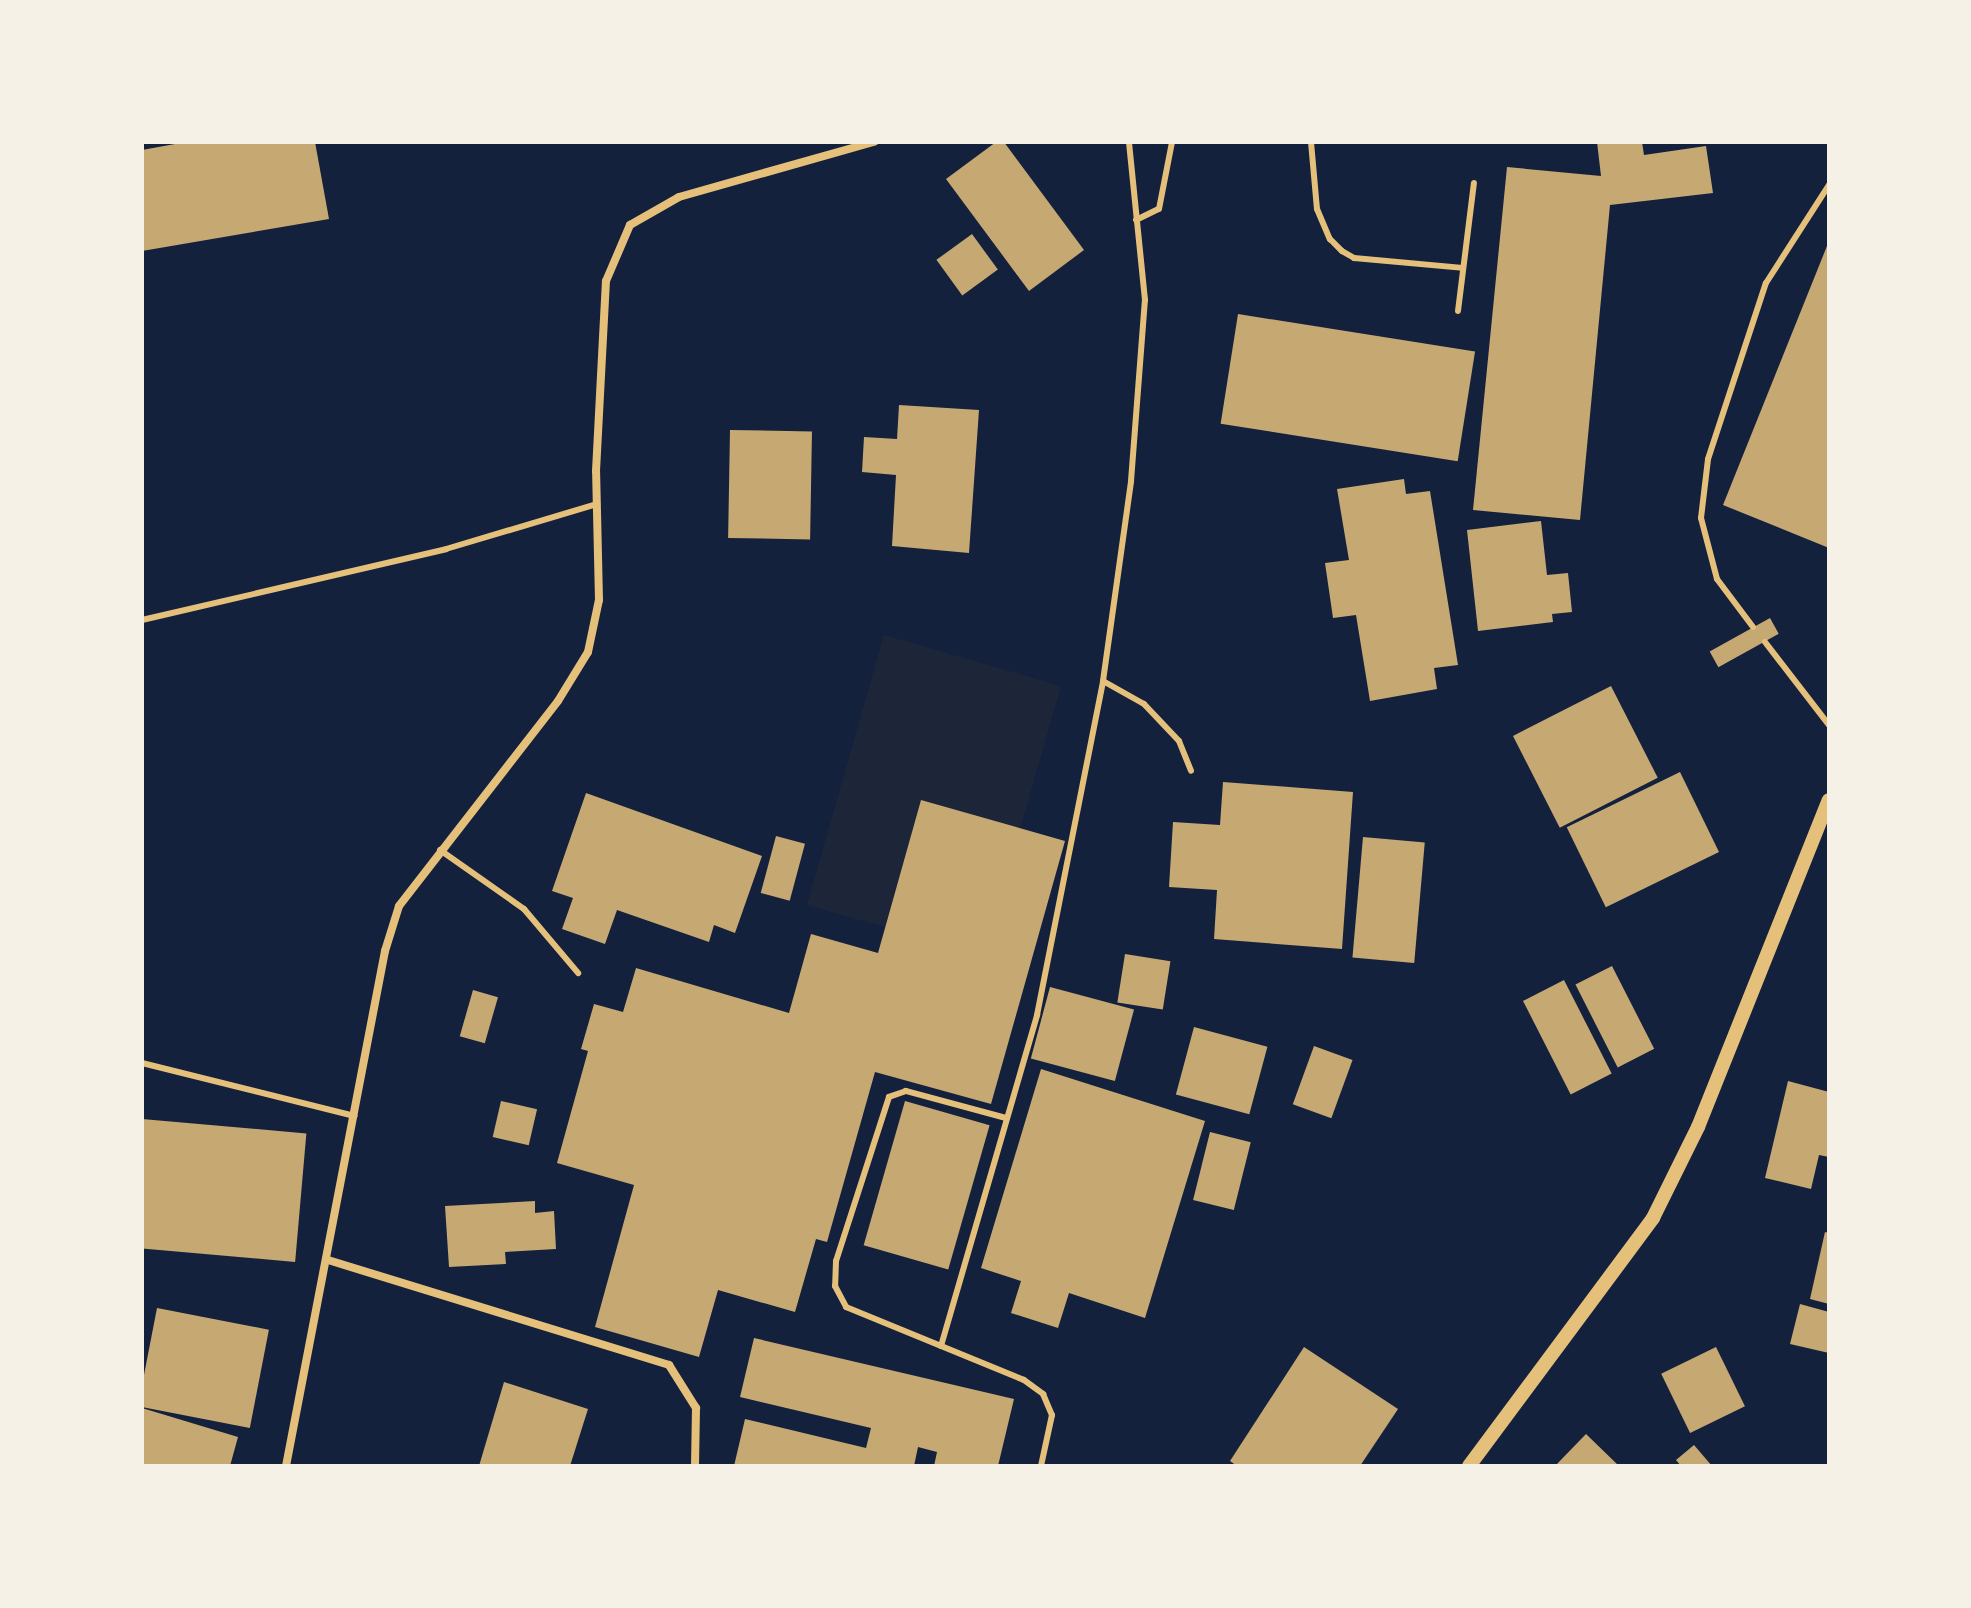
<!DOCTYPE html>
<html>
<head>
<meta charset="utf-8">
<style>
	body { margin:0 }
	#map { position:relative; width:1971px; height:1608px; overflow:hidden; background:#14213d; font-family:"DM Sans",sans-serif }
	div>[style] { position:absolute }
	.green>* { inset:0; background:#1d2539 }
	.building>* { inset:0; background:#c6a872; transform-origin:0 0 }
	.service>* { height:6px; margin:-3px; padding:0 3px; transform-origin:3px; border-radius:3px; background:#e5c07b }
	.minor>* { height:8px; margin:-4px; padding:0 4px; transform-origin:4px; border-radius:4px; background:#e5c07b }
	.tertiary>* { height:14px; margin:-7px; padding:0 7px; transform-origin:7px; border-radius:7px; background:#e5c07b }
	span { translate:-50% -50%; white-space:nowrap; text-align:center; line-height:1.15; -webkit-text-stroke:8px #f6f1e7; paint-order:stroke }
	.frame { position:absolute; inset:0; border:144px solid #f6f1e7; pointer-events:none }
</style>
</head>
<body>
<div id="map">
	<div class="green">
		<div style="clip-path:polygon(884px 635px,1061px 686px,1020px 829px,921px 800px,885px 927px,807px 905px)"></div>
	</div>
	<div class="building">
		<div style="clip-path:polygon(186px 142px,315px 142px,329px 219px,142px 251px,142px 150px)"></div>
		<div style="clip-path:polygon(996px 142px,1004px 142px,1084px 250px,1029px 291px,946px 179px)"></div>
		<div style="clip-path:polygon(1597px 142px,1642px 142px,1644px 155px,1706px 146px,1713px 193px,1610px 205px,1580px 520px,1473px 510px,1507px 167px,1601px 176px)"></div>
		<div style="left:972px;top:234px;width:44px;height:44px;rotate:54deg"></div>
		<div style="clip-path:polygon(1829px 241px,1829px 548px,1723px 505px)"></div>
		<div style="left:1238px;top:314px;width:240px;height:111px;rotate:9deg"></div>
		<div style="clip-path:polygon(899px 405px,979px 410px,969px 553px,892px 546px,896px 475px,862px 472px,864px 437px,897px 439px)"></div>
		<div style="left:730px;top:430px;width:82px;height:108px;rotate:1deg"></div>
		<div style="clip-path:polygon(1404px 479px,1406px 494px,1430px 491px,1458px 665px,1434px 668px,1437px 689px,1370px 701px,1356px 615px,1333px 618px,1325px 563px,1349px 560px,1337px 489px)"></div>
		<div style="clip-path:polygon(1541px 521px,1547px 575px,1568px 573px,1572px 612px,1552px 614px,1553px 622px,1478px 631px,1467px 530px)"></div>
		<div style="left:1770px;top:618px;width:18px;height:69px;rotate:61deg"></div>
		<div style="left:1611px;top:686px;width:103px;height:110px;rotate:63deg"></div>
		<div style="left:1680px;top:772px;width:89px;height:126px;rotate:64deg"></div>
		<div style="clip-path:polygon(1223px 782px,1353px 792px,1342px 949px,1214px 939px,1217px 890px,1169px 887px,1173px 822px,1220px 825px)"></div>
		<div style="clip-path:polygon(586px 793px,762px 856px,735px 933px,714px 925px,709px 942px,617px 910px,605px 944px,562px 929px,573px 898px,552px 891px)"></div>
		<div style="clip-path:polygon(921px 800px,1065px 841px,991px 1104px,875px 1072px,827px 1242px,816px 1239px,795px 1312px,718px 1290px,699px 1357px,595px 1327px,634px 1185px,557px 1163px,588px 1051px,581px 1049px,594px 1004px,623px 1012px,636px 968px,789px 1013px,811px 934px,878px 953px)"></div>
		<div style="left:776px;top:836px;width:30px;height:59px;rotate:15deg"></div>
		<div style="left:1363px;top:837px;width:62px;height:121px;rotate:5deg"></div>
		<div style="left:1125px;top:954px;width:46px;height:49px;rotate:9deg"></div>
		<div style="left:1612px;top:966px;width:93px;height:41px;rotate:63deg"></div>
		<div style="left:1564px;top:980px;width:105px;height:46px;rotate:63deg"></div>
		<div style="left:1050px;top:987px;width:87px;height:74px;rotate:15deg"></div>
		<div style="left:473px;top:990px;width:26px;height:48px;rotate:16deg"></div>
		<div style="left:1194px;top:1027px;width:76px;height:70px;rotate:15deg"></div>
		<div style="left:1314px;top:1046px;width:41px;height:62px;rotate:20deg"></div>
		<div style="clip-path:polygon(1041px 1069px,1205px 1121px,1145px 1318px,1069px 1293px,1058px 1328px,1011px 1313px,1021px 1281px,981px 1268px)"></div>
		<div style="clip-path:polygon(1788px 1081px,1829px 1092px,1829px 1157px,1819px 1155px,1811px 1189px,1765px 1178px)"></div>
		<div style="left:501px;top:1101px;width:37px;height:37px;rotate:13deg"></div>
		<div style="left:905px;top:1101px;width:88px;height:150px;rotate:16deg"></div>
		<div style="left:142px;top:1119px;width:165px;height:129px;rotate:5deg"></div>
		<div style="left:1210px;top:1132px;width:42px;height:70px;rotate:14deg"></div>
		<div style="clip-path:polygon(535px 1201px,535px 1213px,554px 1211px,556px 1249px,505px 1252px,506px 1264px,449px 1267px,445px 1206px)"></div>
		<div style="clip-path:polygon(1825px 1232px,1829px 1233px,1829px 1304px,1810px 1299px)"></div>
		<div style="clip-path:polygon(1800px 1304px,1829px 1312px,1829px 1353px,1790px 1344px)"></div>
		<div style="left:157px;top:1308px;width:114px;height:100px;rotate:11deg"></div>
		<div style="clip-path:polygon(754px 1338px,1014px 1399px,998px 1466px,934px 1466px,937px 1452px,918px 1447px,914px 1466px,734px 1466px,745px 1419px,866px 1448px,871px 1428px,740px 1397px)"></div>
		<div style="clip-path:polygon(1304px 1347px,1398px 1409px,1360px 1466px,1237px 1466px,1230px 1461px)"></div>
		<div style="left:1716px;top:1347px;width:66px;height:61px;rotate:64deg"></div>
		<div style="clip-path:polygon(504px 1382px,588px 1409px,570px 1466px,479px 1466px)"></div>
		<div style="clip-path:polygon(142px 1408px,238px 1437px,230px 1466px,142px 1466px)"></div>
		<div style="clip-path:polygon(1586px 1434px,1619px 1466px,1555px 1466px)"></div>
		<div style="clip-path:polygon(1694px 1445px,1712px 1466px,1681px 1466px,1676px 1460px)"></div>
	</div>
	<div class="service">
		<div style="left:1311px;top:142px;width:67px;rotate:84.9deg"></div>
		<div style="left:1317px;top:209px;width:33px;rotate:67deg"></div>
		<div style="left:1330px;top:239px;width:17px;rotate:45deg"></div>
		<div style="left:1342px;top:251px;width:14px;rotate:30deg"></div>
		<div style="left:1354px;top:258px;width:109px;rotate:5.2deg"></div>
		<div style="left:1136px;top:220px;width:25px;rotate:-26deg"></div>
		<div style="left:1159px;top:209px;width:68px;rotate:-79deg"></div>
		<div style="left:1458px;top:311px;width:129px;rotate:-82.9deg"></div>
		<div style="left:142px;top:620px;width:312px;rotate:-13.1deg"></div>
		<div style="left:446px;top:549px;width:158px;rotate:-16.6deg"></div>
		<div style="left:1753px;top:627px;width:60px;rotate:-126.9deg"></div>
		<div style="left:1717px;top:579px;width:63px;rotate:-104.7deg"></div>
		<div style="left:1701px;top:518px;width:59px;rotate:-83.2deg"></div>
		<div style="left:1708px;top:459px;width:185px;rotate:-71.8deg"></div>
		<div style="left:1766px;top:283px;width:117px;rotate:-57.3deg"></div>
		<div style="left:1765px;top:642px;width:105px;rotate:52.4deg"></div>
		<div style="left:1103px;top:681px;width:47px;rotate:29.3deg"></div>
		<div style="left:1144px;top:704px;width:51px;rotate:46.6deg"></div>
		<div style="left:1179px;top:741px;width:32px;rotate:68deg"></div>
		<div style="left:440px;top:850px;width:103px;rotate:35.1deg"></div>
		<div style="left:524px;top:909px;width:84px;rotate:49.8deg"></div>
		<div style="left:142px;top:1063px;width:219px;rotate:14deg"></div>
		<div style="left:1006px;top:1118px;width:104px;rotate:-164.9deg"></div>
		<div style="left:906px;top:1091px;width:18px;rotate:161deg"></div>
		<div style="left:889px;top:1097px;width:172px;rotate:107.9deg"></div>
		<div style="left:836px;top:1261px;width:25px;rotate:92deg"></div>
		<div style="left:835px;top:1286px;width:24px;rotate:62deg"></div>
		<div style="left:846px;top:1307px;width:192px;rotate:22.3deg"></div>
		<div style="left:1024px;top:1380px;width:24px;rotate:36deg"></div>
		<div style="left:1043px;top:1394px;width:23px;rotate:67deg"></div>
		<div style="left:1052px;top:1415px;width:52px;rotate:102.2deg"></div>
		<div style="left:941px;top:1346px;width:345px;rotate:-73.8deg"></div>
		<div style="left:1037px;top:1015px;width:340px;rotate:-78.8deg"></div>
		<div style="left:1103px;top:681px;width:202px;rotate:-82deg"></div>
		<div style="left:1131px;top:481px;width:182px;rotate:-85.6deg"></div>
		<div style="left:1145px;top:300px;width:159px;rotate:-95.8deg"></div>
	</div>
	<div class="minor">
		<div style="left:328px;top:1260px;width:357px;rotate:17.1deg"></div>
		<div style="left:669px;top:1365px;width:51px;rotate:57.9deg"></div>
		<div style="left:696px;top:1408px;width:58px;rotate:91deg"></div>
		<div style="left:286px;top:1466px;width:524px;rotate:-79.12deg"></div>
		<div style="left:385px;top:951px;width:47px;rotate:-72.7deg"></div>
		<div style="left:399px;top:906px;width:259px;rotate:-52.2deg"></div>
		<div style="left:558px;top:701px;width:57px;rotate:-58.5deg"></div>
		<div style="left:588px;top:652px;width:53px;rotate:-78.1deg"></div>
		<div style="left:599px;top:600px;width:129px;rotate:-91.3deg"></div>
		<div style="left:596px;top:471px;width:190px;rotate:-87deg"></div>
		<div style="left:606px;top:281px;width:61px;rotate:-66.8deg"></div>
		<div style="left:630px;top:225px;width:56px;rotate:-29.7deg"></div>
		<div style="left:679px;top:197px;width:203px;rotate:-15.8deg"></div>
	</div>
	<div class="tertiary">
		<div style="left:1469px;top:1466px;width:309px;rotate:-53.4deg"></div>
		<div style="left:1653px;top:1218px;width:102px;rotate:-63.7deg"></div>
		<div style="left:1698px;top:1127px;width:352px;rotate:-68.2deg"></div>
	</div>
	<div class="frame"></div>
</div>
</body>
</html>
